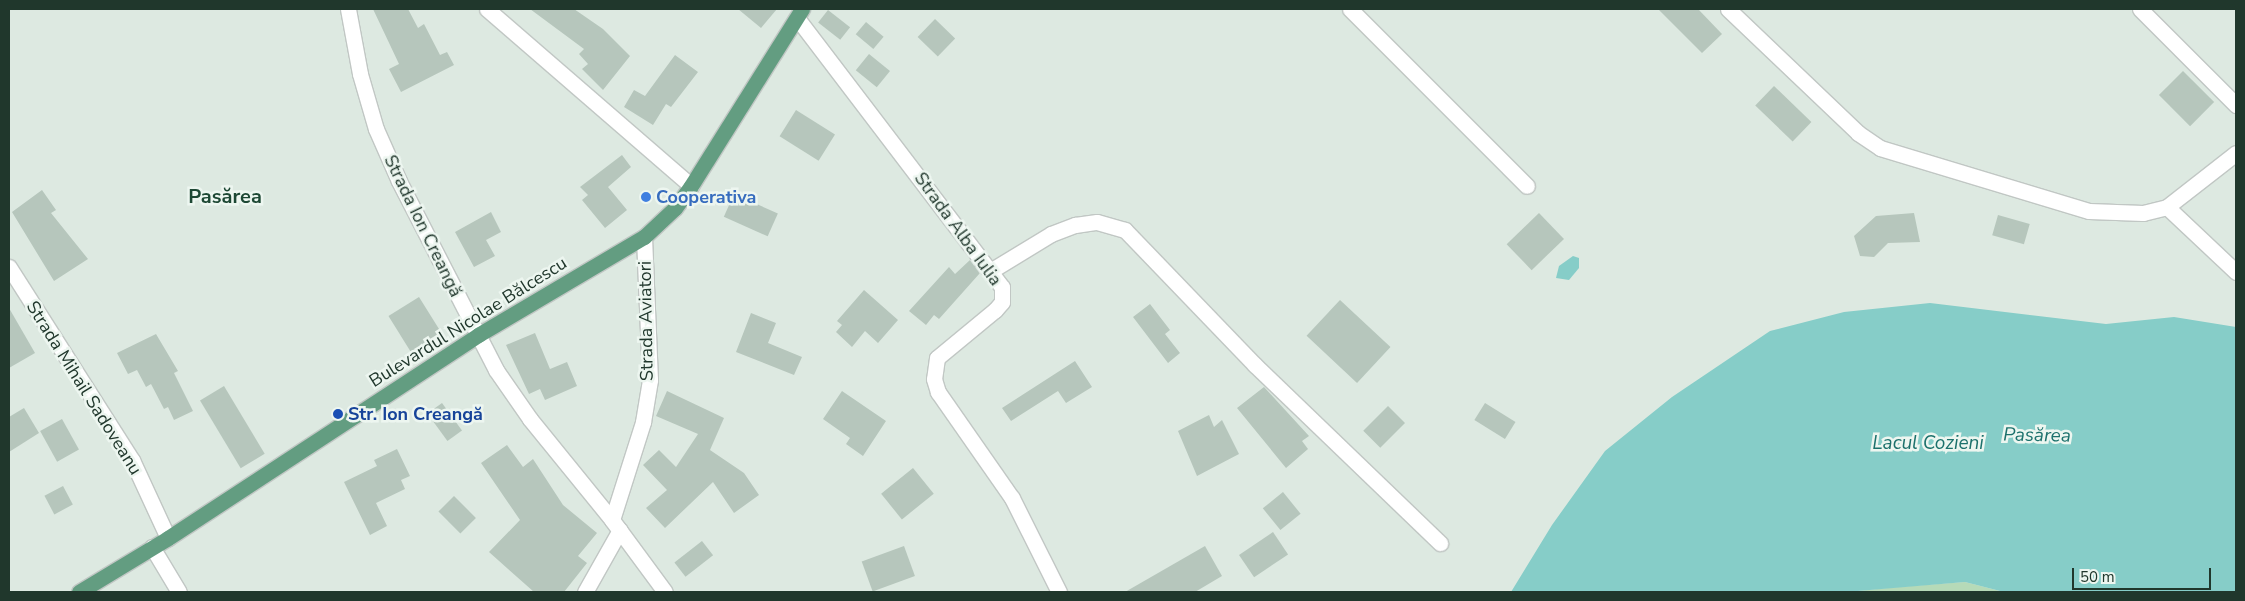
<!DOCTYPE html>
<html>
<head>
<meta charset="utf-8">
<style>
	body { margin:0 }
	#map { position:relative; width:2245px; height:601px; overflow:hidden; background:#dde9e1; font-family:"Nunito Sans",sans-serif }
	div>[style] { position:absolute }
	.green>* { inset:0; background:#b6dab8 }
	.water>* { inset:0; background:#86cdc8 }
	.building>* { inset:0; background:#b6c6bc; transform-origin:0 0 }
	.roads { filter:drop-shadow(1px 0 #c1c7c4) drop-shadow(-1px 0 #c1c7c4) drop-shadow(0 1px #c1c7c4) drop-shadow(0 -1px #c1c7c4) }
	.minor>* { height:15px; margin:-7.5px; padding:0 7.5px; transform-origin:7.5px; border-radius:7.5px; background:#fff }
	.major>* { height:15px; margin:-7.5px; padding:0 7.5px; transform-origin:7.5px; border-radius:7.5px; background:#639d81 }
	.dots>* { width:14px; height:14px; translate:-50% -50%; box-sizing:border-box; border:2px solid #edf6f0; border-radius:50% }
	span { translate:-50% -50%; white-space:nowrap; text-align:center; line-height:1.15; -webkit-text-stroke:5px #edf6f0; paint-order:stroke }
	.shop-label { font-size:18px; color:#366cbe; font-weight:700 }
	.left { translate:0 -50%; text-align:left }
	.street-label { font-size:18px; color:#20372c }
	.transit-label { font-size:18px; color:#164399; font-weight:700 }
	.water-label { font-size:19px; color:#1c716c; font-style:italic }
	.quarter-label { font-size:20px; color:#1d4834; font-weight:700 }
	.frame { position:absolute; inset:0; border:10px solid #20372c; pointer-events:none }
	.scale { position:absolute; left:2072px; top:568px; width:139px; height:22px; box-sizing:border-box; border:2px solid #20372c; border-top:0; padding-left:6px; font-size:15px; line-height:18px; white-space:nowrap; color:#20372c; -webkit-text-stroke:4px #edf6f0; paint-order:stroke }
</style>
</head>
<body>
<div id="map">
	<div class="green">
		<div style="clip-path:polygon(1965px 582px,2004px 592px,1846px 592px,1898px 587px)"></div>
	</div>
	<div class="water">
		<div style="clip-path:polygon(1573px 256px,1579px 258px,1579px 268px,1569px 280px,1556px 278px,1559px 266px)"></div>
		<div style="clip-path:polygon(1930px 303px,2106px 324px,2174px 317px,2236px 327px,2236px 592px,2004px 592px,1965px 582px,1846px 592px,1511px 592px,1552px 525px,1605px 451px,1672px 397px,1770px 331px,1844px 312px)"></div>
	</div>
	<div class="building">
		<div style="clip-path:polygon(373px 9px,408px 9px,418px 28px,424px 24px,440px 55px,447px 52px,454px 65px,401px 92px,389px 69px,399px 64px)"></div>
		<div style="clip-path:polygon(530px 9px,574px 9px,603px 29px,630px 56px,603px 90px,582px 69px,588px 64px,579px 54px,584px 49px)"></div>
		<div style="clip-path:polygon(738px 9px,777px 9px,761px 28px)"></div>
		<div style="clip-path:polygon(1658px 9px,1698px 9px,1722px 34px,1702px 53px)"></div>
		<div style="left:828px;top:10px;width:28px;height:16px;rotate:38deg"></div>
		<div style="left:935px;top:19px;width:28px;height:25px;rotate:44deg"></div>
		<div style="left:866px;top:22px;width:23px;height:16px;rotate:40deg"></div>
		<div style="left:869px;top:54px;width:27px;height:21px;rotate:39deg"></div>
		<div style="clip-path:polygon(675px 55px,698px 72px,671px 107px,666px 104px,653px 125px,624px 107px,634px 90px,645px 96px)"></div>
		<div style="left:2183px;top:71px;width:44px;height:34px;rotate:45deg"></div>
		<div style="left:1774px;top:86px;width:52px;height:27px;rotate:44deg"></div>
		<div style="left:796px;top:110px;width:46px;height:31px;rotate:32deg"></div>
		<div style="clip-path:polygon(622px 155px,631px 167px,608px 187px,627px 210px,605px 228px,582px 200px,588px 195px,580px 187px)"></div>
		<div style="clip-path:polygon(42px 190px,56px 210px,51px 213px,88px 259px,54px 281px,12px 212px)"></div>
		<div style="left:734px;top:194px;width:48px;height:25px;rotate:24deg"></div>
		<div style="clip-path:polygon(491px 212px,501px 232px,486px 240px,495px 256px,474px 267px,455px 232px)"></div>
		<div style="left:1539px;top:213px;width:36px;height:45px;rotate:46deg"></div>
		<div style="clip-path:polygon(1914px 213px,1920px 242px,1888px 243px,1874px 257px,1860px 256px,1854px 236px,1876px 216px)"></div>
		<div style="left:1998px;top:215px;width:33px;height:21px;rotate:16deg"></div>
		<div style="clip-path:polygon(970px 260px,980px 273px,939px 319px,934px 315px,926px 325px,909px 311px,949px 267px,955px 274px)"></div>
		<div style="clip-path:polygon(864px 290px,898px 320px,878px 343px,865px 331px,852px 347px,836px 332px,842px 325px,837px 321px)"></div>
		<div style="left:419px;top:297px;width:44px;height:36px;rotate:58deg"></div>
		<div style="left:1340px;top:300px;width:69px;height:49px;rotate:43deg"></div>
		<div style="clip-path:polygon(1150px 304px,1170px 330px,1165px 334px,1180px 353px,1168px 363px,1133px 317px)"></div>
		<div style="clip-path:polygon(9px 308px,35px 353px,9px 368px)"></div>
		<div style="clip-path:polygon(751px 313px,776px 323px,768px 343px,802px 357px,794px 375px,736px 352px)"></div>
		<div style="clip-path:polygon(535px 333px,550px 369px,567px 362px,577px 386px,545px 400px,540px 389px,529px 394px,506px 345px)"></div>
		<div style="clip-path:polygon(156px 334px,178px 371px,174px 373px,193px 411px,174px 420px,168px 407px,164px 409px,151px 384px,146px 387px,137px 370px,128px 374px,117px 353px)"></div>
		<div style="clip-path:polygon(1075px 361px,1092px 387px,1066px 403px,1058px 391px,1011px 421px,1002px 408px)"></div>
		<div style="left:224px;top:386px;width:79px;height:28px;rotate:59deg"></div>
		<div style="clip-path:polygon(1264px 387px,1309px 436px,1302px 441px,1308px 449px,1286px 468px,1237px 408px)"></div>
		<div style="clip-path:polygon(667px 391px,724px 418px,710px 450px,744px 473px,759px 495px,734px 513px,713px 482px,665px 528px,646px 508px,667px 490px,643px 465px,659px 450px,676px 467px,698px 434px,656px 416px)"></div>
		<div style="clip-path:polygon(842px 391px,886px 421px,863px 456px,846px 444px,850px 438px,823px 419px)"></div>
		<div style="left:442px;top:403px;width:34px;height:18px;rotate:54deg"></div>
		<div style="left:1485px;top:403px;width:36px;height:20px;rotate:32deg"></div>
		<div style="left:1388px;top:406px;width:24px;height:35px;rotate:45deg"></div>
		<div style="clip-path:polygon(24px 408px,39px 433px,9px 452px,9px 417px)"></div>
		<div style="clip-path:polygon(1209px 415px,1214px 427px,1222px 420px,1239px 454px,1197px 476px,1178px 431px)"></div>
		<div style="left:62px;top:419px;width:35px;height:25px;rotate:61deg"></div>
		<div style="clip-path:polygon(507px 445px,523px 467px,533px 459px,563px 505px,597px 533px,578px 556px,587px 563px,564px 592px,534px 592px,489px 552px,520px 520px,481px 463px)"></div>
		<div style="clip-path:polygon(397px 449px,410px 476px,401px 480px,405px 489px,376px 503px,387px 526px,370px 535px,344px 482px,377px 466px,374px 460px)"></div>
		<div style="left:913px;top:468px;width:33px;height:41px;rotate:51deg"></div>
		<div style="left:63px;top:486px;width:21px;height:21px;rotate:62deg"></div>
		<div style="left:1283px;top:492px;width:28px;height:26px;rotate:51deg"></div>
		<div style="left:454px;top:496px;width:31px;height:22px;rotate:45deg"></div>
		<div style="left:1273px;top:532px;width:27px;height:41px;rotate:56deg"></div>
		<div style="left:702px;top:541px;width:18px;height:35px;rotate:52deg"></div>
		<div style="left:904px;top:546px;width:32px;height:45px;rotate:70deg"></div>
		<div style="clip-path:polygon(1205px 546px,1222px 576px,1195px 592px,1125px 592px)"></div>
	</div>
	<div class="roads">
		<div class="minor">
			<div style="left:348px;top:9px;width:66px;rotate:79.5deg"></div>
			<div style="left:360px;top:74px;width:57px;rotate:73.8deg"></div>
			<div style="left:376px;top:129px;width:57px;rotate:66.1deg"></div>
			<div style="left:399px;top:181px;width:212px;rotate:62.8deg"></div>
			<div style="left:496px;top:370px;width:60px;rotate:55.2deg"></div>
			<div style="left:530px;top:419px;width:130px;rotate:50.9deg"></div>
			<div style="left:612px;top:520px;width:89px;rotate:53.6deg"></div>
			<div style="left:487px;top:9px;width:270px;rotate:40.9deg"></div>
			<div style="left:1350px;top:9px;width:250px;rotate:45deg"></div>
			<div style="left:1728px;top:9px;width:180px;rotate:43.6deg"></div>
			<div style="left:1858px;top:133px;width:27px;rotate:34deg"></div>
			<div style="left:1880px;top:148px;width:218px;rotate:16.8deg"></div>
			<div style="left:2089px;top:211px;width:54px;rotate:2.1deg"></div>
			<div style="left:2143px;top:213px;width:25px;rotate:-14deg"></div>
			<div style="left:2140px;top:9px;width:136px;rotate:45deg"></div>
			<div style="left:797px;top:18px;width:338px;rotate:52.7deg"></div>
			<div style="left:1002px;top:287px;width:15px;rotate:90deg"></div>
			<div style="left:1002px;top:302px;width:11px;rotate:131deg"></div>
			<div style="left:995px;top:310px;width:75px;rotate:140.4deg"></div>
			<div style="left:937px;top:358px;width:21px;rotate:98deg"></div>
			<div style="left:934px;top:379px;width:14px;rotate:73deg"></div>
			<div style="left:938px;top:392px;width:129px;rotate:55.1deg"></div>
			<div style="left:1012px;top:498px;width:105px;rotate:63.4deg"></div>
			<div style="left:2236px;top:153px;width:88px;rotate:142deg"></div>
			<div style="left:2167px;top:207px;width:95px;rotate:43.3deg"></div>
			<div style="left:9px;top:267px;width:229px;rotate:57.5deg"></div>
			<div style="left:132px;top:460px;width:86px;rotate:65.2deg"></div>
			<div style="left:992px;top:270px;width:69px;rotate:-31.4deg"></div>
			<div style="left:1051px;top:234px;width:26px;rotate:-21deg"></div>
			<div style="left:1075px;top:225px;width:22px;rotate:-8deg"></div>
			<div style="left:1097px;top:222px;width:29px;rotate:16deg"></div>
			<div style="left:1125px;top:230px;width:187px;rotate:46.1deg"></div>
			<div style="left:1255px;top:365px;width:257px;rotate:43.9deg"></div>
			<div style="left:612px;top:520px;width:103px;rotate:-72.4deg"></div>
			<div style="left:643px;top:422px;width:43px;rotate:-80.5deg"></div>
			<div style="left:650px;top:380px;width:143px;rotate:-92.4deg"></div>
			<div style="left:152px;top:547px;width:52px;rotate:59deg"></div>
			<div style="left:585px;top:592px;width:71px;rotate:-60.6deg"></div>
		</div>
		<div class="major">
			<div style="left:79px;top:592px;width:104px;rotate:-31.2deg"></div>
			<div style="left:168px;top:538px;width:371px;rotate:-33.2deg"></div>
			<div style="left:478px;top:335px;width:193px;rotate:-30.6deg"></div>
			<div style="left:644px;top:237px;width:42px;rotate:-43.1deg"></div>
			<div style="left:675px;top:208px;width:27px;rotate:-54deg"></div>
			<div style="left:691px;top:186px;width:209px;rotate:-57.9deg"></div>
		</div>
	</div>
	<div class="dots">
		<div style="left:646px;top:197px;background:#3f7fe0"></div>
		<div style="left:338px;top:414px;background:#1a4fb4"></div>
	</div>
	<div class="shop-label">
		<span class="left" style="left:656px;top:197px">Cooperativa</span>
	</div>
	<div class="street-label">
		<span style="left:423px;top:226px;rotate:64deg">Strada Ion Creangă</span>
		<span style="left:958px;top:229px;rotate:54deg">Strada Alba Iulia</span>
		<span style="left:646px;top:321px;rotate:-91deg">Strada Aviatori</span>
		<span style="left:468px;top:322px;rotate:-32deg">Bulevardul Nicolae Bălcescu</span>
		<span style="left:84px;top:388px;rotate:58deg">Strada Mihail Sadoveanu</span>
	</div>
	<div class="transit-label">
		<span class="left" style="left:348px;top:414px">Str. Ion Creangă</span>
	</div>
	<div class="water-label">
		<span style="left:2037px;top:436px;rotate:1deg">Pasărea</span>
		<span style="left:1928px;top:444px">Lacul Cozieni</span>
	</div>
	<div class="quarter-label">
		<span style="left:225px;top:196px">Pasărea</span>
	</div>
	<div class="frame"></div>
	<div class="scale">50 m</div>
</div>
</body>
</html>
